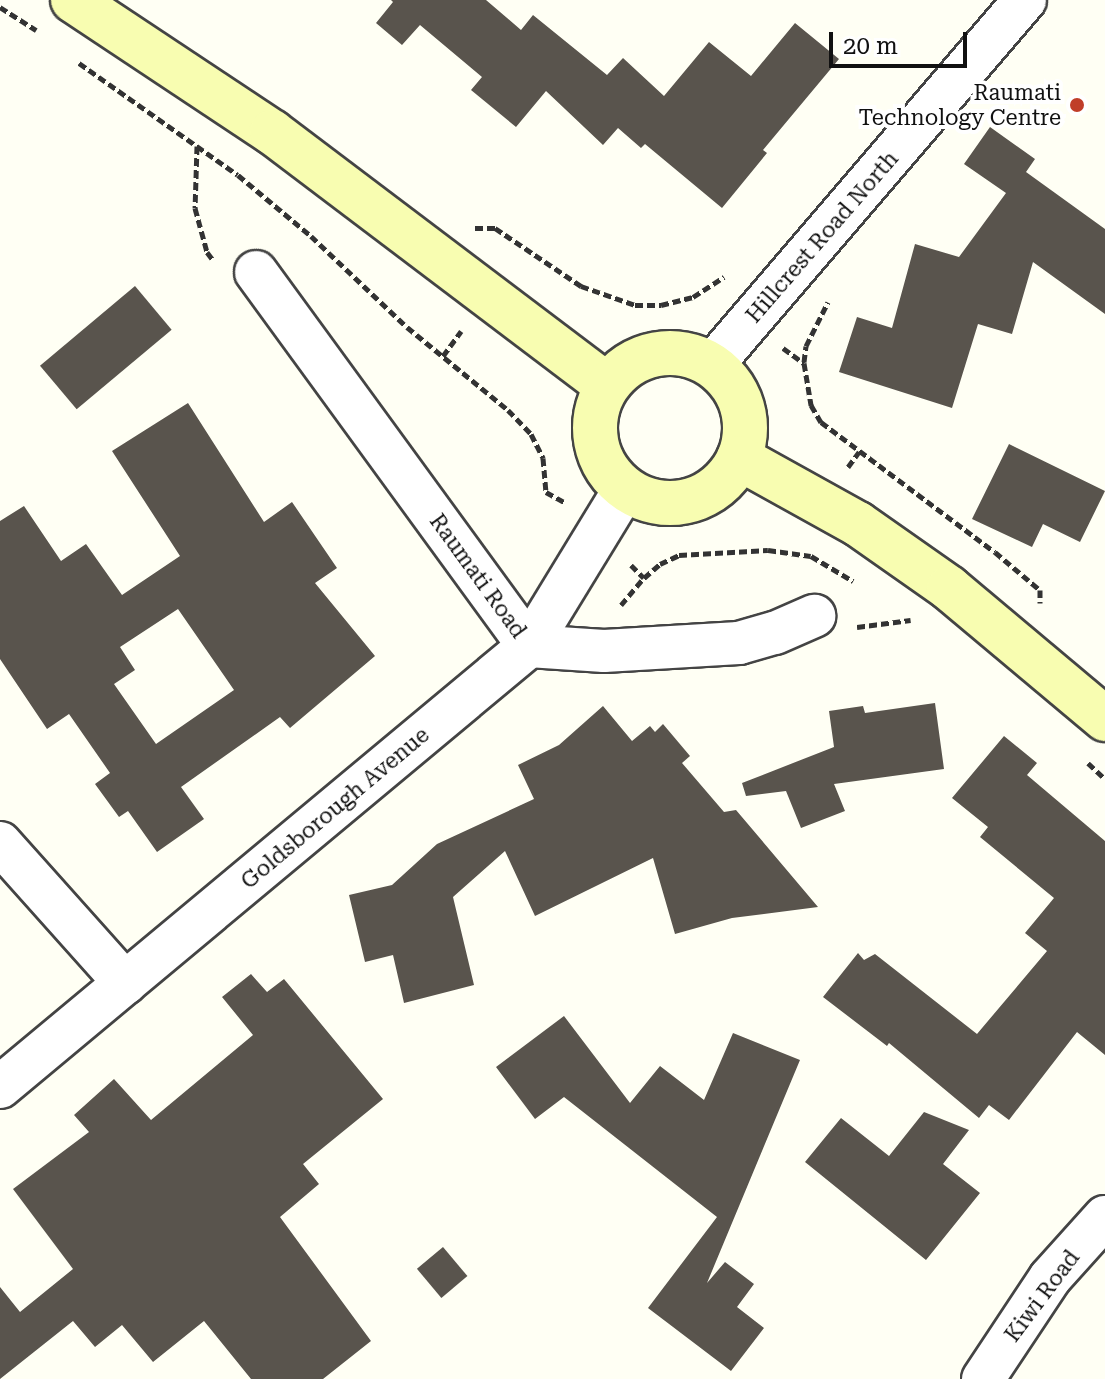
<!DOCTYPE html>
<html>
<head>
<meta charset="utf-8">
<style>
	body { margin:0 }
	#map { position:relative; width:1105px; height:1379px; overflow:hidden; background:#fffff4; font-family:"Roboto Serif",serif }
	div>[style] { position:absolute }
	.building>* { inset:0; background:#59544d; transform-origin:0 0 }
	.path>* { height:5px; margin-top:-2.5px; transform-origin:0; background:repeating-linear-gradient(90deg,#333 0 8px,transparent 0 12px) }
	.roads { filter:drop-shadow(2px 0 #444) drop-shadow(-2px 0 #444) drop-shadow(0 2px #444) drop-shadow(0 -2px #444) }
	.street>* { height:42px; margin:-21px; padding:0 21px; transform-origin:21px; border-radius:21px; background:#fff }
	.secondary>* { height:44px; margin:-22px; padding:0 22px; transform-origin:22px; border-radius:22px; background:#f8fdb1 }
	.secondary>.ring { margin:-22px; padding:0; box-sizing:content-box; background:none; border:44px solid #f8fdb1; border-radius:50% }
	.dots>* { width:22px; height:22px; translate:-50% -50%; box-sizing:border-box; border:4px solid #fff; border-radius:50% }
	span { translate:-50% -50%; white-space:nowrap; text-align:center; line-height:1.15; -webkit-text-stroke:8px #fff; paint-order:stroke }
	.poi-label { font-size:22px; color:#111 }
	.right { translate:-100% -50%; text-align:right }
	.street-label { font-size:22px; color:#111 }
	.scale { position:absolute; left:829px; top:32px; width:138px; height:36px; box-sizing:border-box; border:4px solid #111; border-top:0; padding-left:10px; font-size:24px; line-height:28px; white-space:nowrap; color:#111; -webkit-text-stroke:6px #fff; paint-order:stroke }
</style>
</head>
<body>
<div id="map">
	<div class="building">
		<div style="clip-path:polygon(391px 0,486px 0,521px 30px,533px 15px,607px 75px,623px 58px,664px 96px,709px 42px,751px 76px,795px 23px,839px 59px,763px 150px,767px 153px,722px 208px,645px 144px,641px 148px,618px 128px,603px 145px,546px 91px,516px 127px,471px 90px,482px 77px,420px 25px,402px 45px,376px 23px,393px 2px)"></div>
		<div style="clip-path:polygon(990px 127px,1035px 159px,1026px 172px,1105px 229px,1105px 314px,1033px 262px,1012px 334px,978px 324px,952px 408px,839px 372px,857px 317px,892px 328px,915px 244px,959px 257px,1006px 193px,964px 164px)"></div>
		<div style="left:135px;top:286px;width:57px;height:124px;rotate:50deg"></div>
		<div style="clip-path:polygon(evenodd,188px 403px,264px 522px,292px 502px,337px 568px,315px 583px,375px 656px,290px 728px,280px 717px,181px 787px,204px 819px,157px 852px,128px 811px,119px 817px,95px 784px,110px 773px,69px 714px,47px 729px,0 659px,0 521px,24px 506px,61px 561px,86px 544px,122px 595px,180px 556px,112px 451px,188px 403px,178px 609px,234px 690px,156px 744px,114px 684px,135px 670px,120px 647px,178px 609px)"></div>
		<div style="clip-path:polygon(1009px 444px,1105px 491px,1080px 542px,1043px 524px,1032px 547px,972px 519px)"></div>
		<div style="clip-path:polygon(935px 703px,944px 769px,834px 784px,845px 811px,801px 828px,786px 791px,746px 796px,742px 783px,834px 747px,829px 711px,863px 706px,865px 713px)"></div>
		<div style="clip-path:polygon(603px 706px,632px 741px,650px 726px,655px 732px,663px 724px,690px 756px,682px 763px,724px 812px,736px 810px,818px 907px,732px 918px,675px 934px,653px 858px,535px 916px,505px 851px,453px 897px,474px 985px,404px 1003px,393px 955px,365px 962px,349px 895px,392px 885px,437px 844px,534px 799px,518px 765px,559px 745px)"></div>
		<div style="clip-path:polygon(1004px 736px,1037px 763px,1027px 775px,1105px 841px,1105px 1055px,1077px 1032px,1009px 1120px,989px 1105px,979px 1118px,889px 1043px,887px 1046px,823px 997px,858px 953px,864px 960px,875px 954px,977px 1034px,1047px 951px,1025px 933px,1054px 898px,980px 837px,988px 827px,952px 798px)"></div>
		<div style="clip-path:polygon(251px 974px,267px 992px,284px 979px,383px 1099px,303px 1164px,319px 1184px,280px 1217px,371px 1341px,323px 1379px,251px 1379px,204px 1321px,153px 1362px,122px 1325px,95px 1347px,73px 1321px,0 1379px,0 1287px,20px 1312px,73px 1269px,13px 1189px,89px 1132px,74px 1115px,114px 1079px,151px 1120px,253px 1035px,222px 997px)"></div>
		<div style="clip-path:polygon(564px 1016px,630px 1103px,660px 1066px,704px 1100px,733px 1033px,800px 1060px,707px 1283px,725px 1262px,754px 1284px,737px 1307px,764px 1328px,731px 1371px,648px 1308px,717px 1217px,564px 1097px,535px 1119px,496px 1067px)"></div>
		<div style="clip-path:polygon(924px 1112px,969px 1130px,943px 1164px,980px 1193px,926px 1260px,805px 1162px,841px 1118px,889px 1156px)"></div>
		<div style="left:443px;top:1247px;width:38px;height:34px;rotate:50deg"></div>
	</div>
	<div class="path">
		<div style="left:0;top:7px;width:43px;rotate:32.6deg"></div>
		<div style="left:79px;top:63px;width:194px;rotate:35.2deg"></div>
		<div style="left:238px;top:175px;width:95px;rotate:39.9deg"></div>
		<div style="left:311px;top:236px;width:132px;rotate:43.5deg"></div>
		<div style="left:407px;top:327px;width:131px;rotate:39.4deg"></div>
		<div style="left:508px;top:410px;width:33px;rotate:46deg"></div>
		<div style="left:531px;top:434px;width:27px;rotate:63deg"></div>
		<div style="left:543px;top:458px;width:34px;rotate:85deg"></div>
		<div style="left:546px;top:492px;width:23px;rotate:29deg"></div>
		<div style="left:197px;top:146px;width:62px;rotate:91.8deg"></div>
		<div style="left:195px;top:208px;width:46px;rotate:74.7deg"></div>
		<div style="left:207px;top:252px;width:10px;rotate:53deg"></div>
		<div style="left:475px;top:228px;width:20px"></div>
		<div style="left:495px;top:228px;width:104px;rotate:34deg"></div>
		<div style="left:581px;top:286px;width:57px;rotate:19.4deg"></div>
		<div style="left:635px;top:305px;width:26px"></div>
		<div style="left:661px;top:305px;width:33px;rotate:-14deg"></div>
		<div style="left:693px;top:297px;width:37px;rotate:-33deg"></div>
		<div style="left:783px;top:348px;width:26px;rotate:36deg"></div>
		<div style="left:804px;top:363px;width:43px;rotate:80.5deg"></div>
		<div style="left:811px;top:405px;width:20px;rotate:60deg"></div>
		<div style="left:821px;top:422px;width:217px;rotate:36.8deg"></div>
		<div style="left:995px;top:552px;width:59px;rotate:40.2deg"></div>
		<div style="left:1040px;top:590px;width:13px;rotate:90deg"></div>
		<div style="left:443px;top:356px;width:31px;rotate:-54deg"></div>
		<div style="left:804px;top:362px;width:16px;rotate:-83deg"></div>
		<div style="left:806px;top:346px;width:49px;rotate:-63.4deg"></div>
		<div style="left:848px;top:467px;width:19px;rotate:-54deg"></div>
		<div style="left:631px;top:565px;width:18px;rotate:45deg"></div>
		<div style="left:644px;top:578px;width:21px;rotate:-41deg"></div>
		<div style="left:660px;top:564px;width:21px;rotate:-25deg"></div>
		<div style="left:679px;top:555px;width:89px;rotate:-3.2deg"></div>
		<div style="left:768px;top:550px;width:43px;rotate:7.9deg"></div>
		<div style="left:811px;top:556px;width:49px;rotate:30.8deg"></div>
		<div style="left:621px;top:605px;width:35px;rotate:-50deg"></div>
		<div style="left:857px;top:627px;width:54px;rotate:-7.4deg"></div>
		<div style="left:1088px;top:763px;width:23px;rotate:43deg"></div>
	</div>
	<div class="roads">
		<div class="street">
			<div style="left:256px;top:272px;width:463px;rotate:53.9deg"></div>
			<div style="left:529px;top:646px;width:75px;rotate:3.8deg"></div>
			<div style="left:604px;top:651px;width:135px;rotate:-3.4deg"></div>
			<div style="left:739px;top:643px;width:37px;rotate:-16deg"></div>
			<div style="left:775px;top:633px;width:43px;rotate:-23.6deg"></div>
			<div style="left:712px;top:365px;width:481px;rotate:-49.4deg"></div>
			<div style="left:0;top:843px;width:188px;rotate:48.2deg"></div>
			<div style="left:0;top:1087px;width:689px;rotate:-39.82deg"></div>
			<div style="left:529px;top:646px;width:184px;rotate:-58.6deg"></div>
			<div style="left:983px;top:1379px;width:121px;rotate:-56.4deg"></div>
			<div style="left:1050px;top:1278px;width:82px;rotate:-48deg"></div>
		</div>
		<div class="secondary">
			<div style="left:73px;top:0;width:239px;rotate:33.6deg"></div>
			<div style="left:272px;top:132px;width:420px;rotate:37.1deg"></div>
			<div class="ring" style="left:595px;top:353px;width:106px;height:106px"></div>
			<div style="left:739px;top:458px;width:136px;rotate:29deg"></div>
			<div style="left:858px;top:524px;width:111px;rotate:35.1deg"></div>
			<div style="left:949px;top:588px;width:204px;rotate:40deg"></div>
		</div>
	</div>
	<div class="dots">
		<div style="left:1077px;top:105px;background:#c03e29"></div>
	</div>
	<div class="poi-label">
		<span class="right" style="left:1061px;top:105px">Raumati<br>Technology Centre</span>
	</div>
	<div class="street-label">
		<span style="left:822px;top:237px;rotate:-49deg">Hillcrest Road North</span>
		<span style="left:478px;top:576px;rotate:54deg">Raumati Road</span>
		<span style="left:335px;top:808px;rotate:-40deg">Goldsborough Avenue</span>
		<span style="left:1042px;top:1296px;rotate:-53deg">Kiwi Road</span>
	</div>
	<div class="scale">20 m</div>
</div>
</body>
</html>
